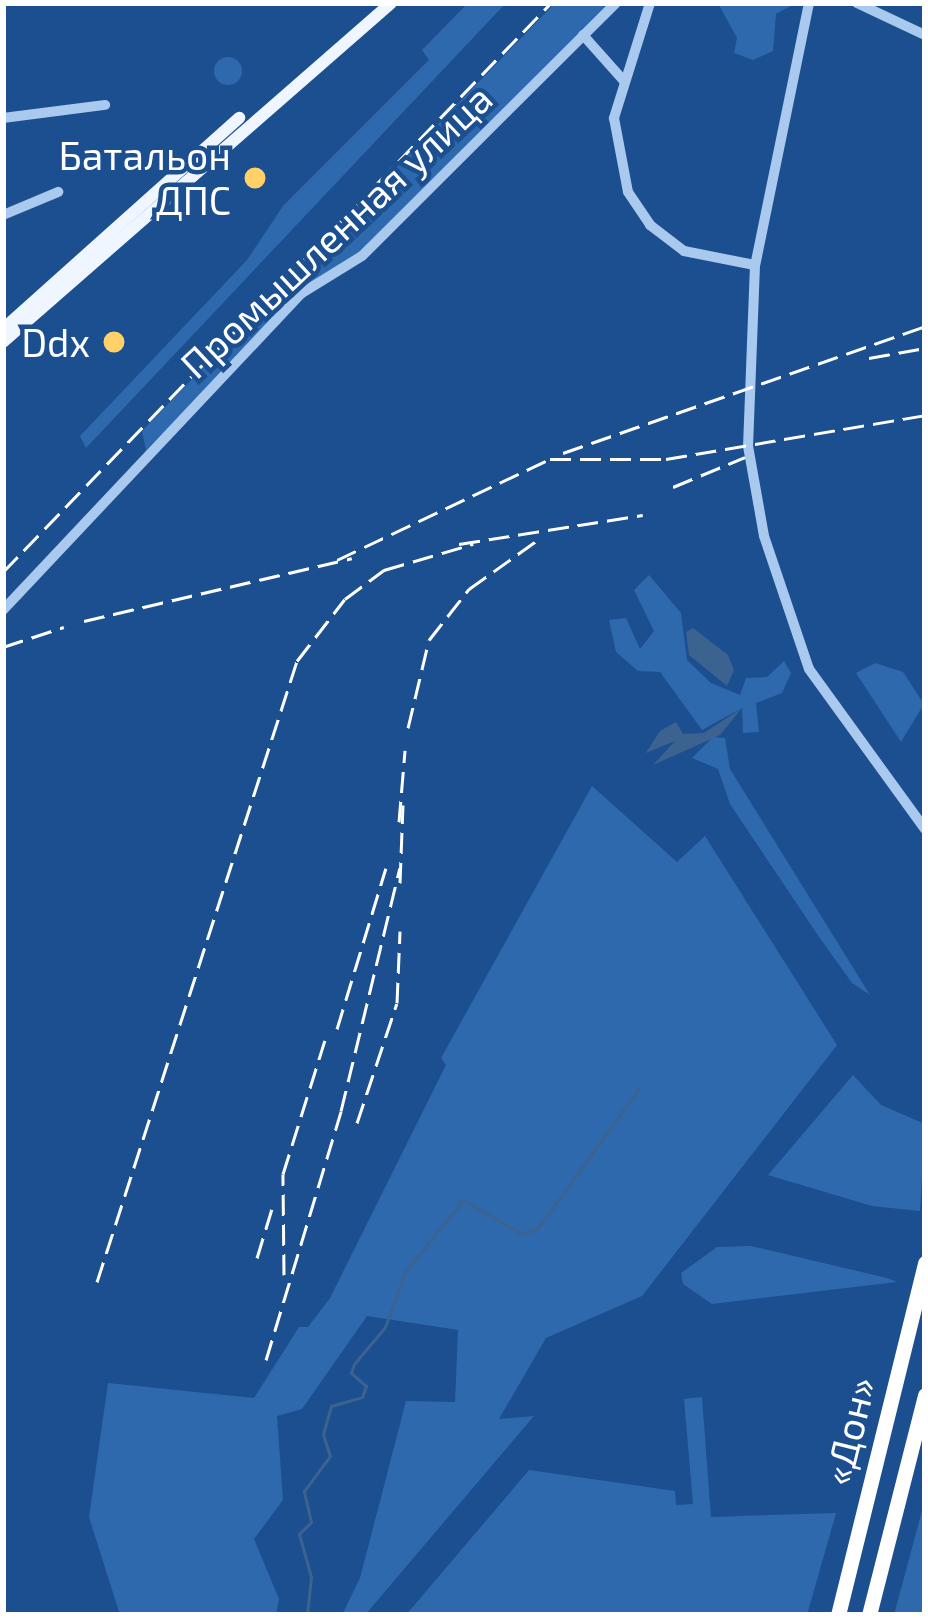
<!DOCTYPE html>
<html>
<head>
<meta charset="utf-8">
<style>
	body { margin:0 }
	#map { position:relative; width:928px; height:1618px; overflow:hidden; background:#1b4f8f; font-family:"Exo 2",sans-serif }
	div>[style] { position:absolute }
	.green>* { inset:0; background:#2e69ad }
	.round { border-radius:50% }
	.water>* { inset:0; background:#3c6290 }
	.stream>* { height:3px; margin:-1.5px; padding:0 1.5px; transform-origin:1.5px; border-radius:1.5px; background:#3c6290 }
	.minor>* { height:10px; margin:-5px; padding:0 5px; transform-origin:5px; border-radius:5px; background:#a9c9ee }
	.major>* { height:12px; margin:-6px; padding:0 6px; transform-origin:6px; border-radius:6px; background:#f0f6ff }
	.highway>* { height:15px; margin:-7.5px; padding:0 7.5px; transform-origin:7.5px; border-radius:7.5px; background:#fff }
	.rail>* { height:3px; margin-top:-1.5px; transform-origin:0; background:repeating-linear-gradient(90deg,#fff 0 21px,transparent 0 30px) }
	.dots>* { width:33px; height:33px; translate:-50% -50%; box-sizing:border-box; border:6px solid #1b4f8f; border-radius:50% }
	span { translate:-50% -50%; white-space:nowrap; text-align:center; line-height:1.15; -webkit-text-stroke:9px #1b4f8f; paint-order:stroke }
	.poi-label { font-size:39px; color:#fff }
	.right { translate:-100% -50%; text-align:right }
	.street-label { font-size:39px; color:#fff }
	.frame { position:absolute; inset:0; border:6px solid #fff; pointer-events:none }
</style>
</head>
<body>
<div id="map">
	<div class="green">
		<div style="clip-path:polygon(468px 3px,506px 3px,86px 448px,80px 436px,247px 260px,283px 206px,429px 60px,422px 50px)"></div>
		<div style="clip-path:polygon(555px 3px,608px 3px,360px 252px,296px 298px,146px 450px,142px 431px)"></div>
		<div style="clip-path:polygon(718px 3px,796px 3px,776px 14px,773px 51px,753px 60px,734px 53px,737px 38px)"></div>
		<div class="round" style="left:214px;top:57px;width:28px;height:28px"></div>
		<div style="clip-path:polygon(649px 575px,681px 613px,687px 660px,711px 683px,740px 695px,746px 678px,767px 677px,784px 661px,791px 673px,782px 693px,756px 703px,759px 732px,743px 733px,742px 708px,702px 730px,660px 672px,638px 671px,616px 652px,609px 620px,626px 618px,640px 649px,654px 631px,634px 590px)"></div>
		<div style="clip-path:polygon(875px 663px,903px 672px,924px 704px,901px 742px,856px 673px)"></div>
		<div style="clip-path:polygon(713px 737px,725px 738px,730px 769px,870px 995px,852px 983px,817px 934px,730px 804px,718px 769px,692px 758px)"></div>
		<div style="clip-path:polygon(592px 786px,677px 862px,705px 836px,837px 1045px,642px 1296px,546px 1338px,499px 1419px,534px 1416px,365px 1615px,342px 1615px,360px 1578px,406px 1401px,455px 1402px,458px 1330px,367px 1316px,302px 1409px,277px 1416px,283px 1500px,254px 1539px,279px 1599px,276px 1615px,120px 1615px,89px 1517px,108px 1383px,254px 1398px,299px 1327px,308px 1327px,330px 1298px,446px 1065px,441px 1058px)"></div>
		<div style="clip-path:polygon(853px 1075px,881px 1105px,925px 1124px,920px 1211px,872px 1206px,768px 1175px)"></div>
		<div style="clip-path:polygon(751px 1246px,887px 1278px,897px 1282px,712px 1304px,683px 1284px,681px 1273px,717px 1247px)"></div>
		<div style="clip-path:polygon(702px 1397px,711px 1517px,836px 1513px,807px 1615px,406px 1615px,529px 1470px,675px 1491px,676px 1505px,693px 1504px,684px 1399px)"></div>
		<div style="clip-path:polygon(925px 1506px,925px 1615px,894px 1615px,923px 1507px)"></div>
	</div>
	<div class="water">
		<div style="clip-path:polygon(693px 628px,728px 655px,734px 670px,727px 686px,689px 655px,686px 632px)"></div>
		<div style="clip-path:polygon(742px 708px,720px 735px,653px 765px,675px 741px,646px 753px,660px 731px,676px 722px,683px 734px,704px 733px)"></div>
	</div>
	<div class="stream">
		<div style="left:307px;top:1615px;width:38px;rotate:-84deg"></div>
		<div style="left:311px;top:1577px;width:45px;rotate:-105.6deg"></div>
		<div style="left:299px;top:1534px;width:17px;rotate:-45deg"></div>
		<div style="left:311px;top:1522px;width:32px;rotate:-103deg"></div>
		<div style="left:304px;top:1491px;width:44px;rotate:-53.4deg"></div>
		<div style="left:330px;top:1456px;width:23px;rotate:-108deg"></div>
		<div style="left:323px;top:1434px;width:29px;rotate:-74deg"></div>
		<div style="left:331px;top:1406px;width:32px;rotate:-16deg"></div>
		<div style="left:362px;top:1397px;width:12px;rotate:-70deg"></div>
		<div style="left:366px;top:1386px;width:20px;rotate:-139deg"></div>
		<div style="left:351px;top:1373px;width:9px;rotate:-72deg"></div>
		<div style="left:354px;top:1364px;width:48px;rotate:-50deg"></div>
		<div style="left:385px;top:1327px;width:59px;rotate:-70deg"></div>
		<div style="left:405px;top:1272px;width:92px;rotate:-51.1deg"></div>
		<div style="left:463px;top:1200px;width:68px;rotate:30deg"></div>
		<div style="left:522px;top:1234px;width:17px;rotate:-21deg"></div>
		<div style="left:538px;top:1228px;width:174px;rotate:-54.1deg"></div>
	</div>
	<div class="minor">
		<div style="left:650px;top:3px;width:121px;rotate:107.4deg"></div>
		<div style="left:614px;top:118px;width:75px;rotate:79.3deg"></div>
		<div style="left:628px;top:192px;width:40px;rotate:56deg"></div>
		<div style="left:650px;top:225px;width:43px;rotate:37.4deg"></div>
		<div style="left:684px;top:251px;width:72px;rotate:11.2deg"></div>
		<div style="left:809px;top:3px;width:268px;rotate:101.6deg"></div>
		<div style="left:755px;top:265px;width:181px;rotate:92.2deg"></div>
		<div style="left:748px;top:446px;width:91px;rotate:79.9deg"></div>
		<div style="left:764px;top:536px;width:140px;rotate:71.3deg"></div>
		<div style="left:809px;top:669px;width:198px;rotate:54.1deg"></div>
		<div style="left:857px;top:3px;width:75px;rotate:25.2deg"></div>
		<div style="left:583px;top:35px;width:62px;rotate:48.3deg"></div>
		<div style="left:3px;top:118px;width:103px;rotate:-7.3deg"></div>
		<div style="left:3px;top:215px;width:60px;rotate:-22.7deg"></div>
		<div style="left:3px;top:610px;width:436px;rotate:-46.7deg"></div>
		<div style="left:302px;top:293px;width:70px;rotate:-31.7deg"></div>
		<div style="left:362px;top:256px;width:359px;rotate:-44.9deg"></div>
	</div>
	<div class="major">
		<div style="left:3px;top:329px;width:317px;rotate:-41.8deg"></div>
		<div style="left:3px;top:342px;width:515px;rotate:-41.14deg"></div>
	</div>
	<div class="highway">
		<div style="left:838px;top:1615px;width:363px;rotate:-76.1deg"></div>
		<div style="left:869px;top:1615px;width:227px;rotate:-75.7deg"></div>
	</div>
	<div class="rail">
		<div style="left:869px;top:358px;width:57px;rotate:-10.1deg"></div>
		<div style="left:563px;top:453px;width:384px;rotate:-19.3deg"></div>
		<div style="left:673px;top:487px;width:78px;rotate:-22.6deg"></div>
		<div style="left:459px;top:544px;width:186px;rotate:-9deg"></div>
		<div style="left:337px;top:560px;width:236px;rotate:-25.4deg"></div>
		<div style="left:550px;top:459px;width:116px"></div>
		<div style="left:666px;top:459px;width:263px;rotate:-9.6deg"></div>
		<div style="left:3px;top:572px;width:790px;rotate:-46.08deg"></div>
		<div style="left:84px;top:621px;width:275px;rotate:-13.2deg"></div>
		<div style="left:3px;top:647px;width:64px;rotate:-18.2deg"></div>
		<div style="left:408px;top:728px;width:90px;rotate:-76.6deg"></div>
		<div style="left:429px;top:640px;width:65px;rotate:-51.9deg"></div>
		<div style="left:469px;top:589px;width:86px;rotate:-35.5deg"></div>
		<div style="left:399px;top:822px;width:72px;rotate:-85.2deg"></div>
		<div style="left:400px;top:883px;width:78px;rotate:-87.8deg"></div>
		<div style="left:337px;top:1029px;width:168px;rotate:-73.1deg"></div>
		<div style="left:357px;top:1123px;width:126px;rotate:-71.6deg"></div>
		<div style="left:397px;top:1003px;width:72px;rotate:-87.6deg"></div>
		<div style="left:257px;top:1258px;width:59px;rotate:-73.1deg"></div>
		<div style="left:284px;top:1275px;width:101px;rotate:-90.6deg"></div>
		<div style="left:283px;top:1174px;width:140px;rotate:-72.6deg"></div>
		<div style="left:97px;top:1282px;width:652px;rotate:-72.15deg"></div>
		<div style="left:297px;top:661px;width:78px;rotate:-52.3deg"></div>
		<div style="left:345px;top:599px;width:49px;rotate:-36.6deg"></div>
		<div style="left:384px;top:570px;width:93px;rotate:-16.3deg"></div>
		<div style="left:266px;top:1360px;width:260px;rotate:-73.2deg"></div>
		<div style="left:341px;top:1111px;width:250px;rotate:-76.4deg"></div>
	</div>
	<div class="dots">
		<div style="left:255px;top:178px;background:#ffd166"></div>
		<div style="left:114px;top:342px;background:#ffd166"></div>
	</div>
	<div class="poi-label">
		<span class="right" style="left:231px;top:178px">Батальон<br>ДПС</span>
		<span class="right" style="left:90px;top:342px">Ddx</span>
	</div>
	<div class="street-label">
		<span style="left:336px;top:231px;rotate:-43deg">Промышленная улица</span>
		<span style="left:849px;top:1431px;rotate:-76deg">«Дон»</span>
	</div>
	<div class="frame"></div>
</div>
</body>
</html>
